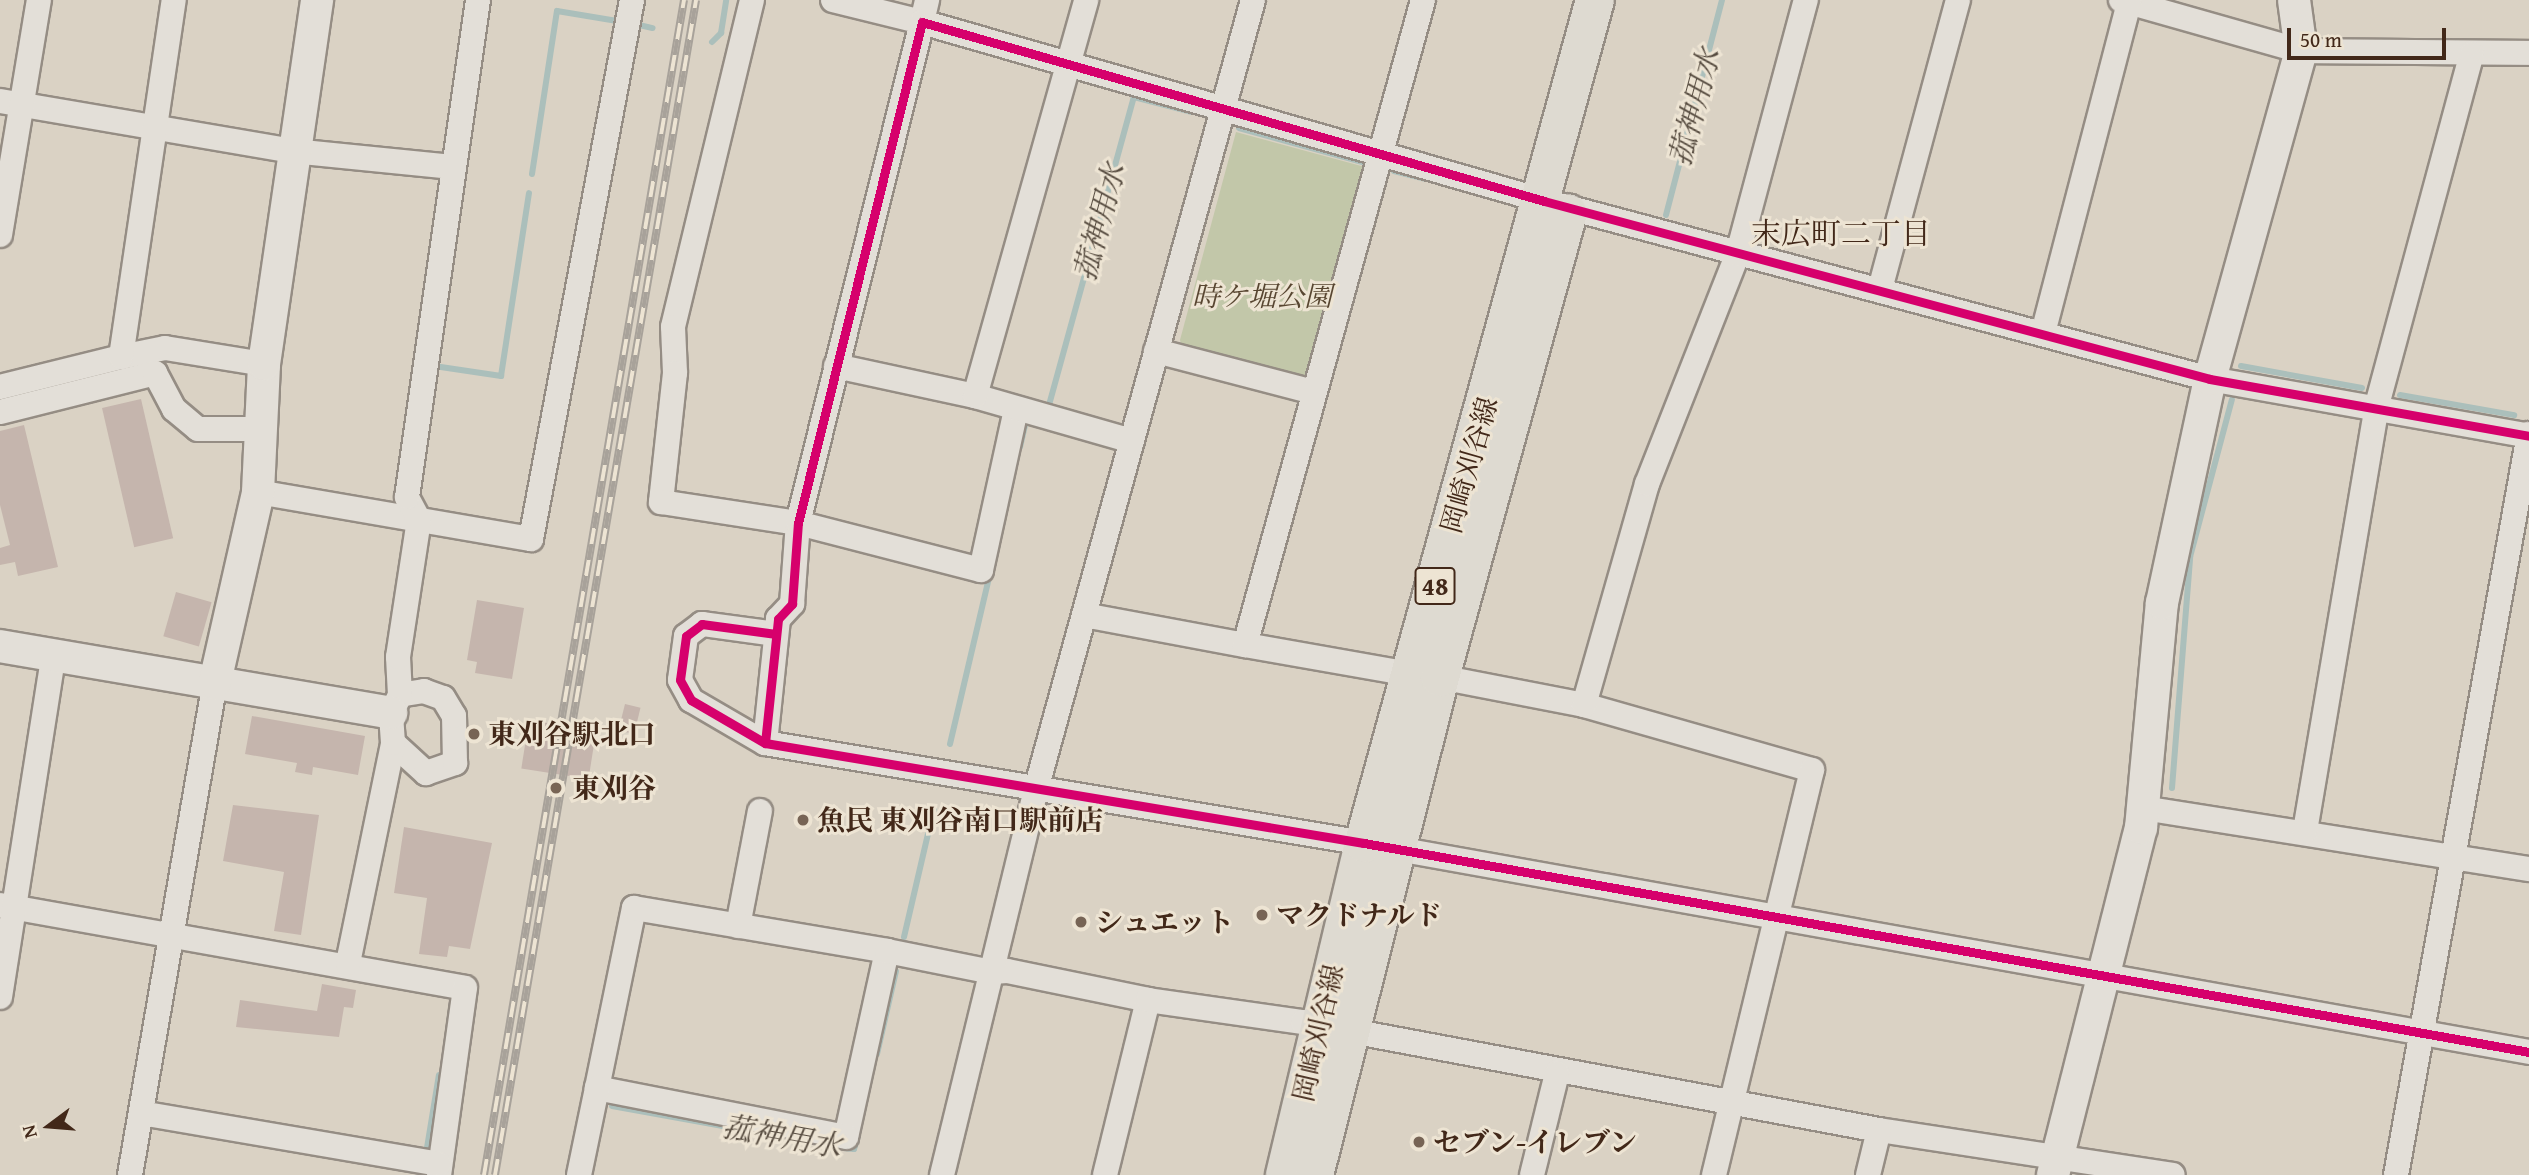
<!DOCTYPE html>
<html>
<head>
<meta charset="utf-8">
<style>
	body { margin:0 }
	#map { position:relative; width:2529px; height:1175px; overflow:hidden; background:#dad2c4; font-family:"Gentium Book Plus","Noto Serif JP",serif }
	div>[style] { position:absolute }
	.green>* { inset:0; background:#c2c7a9 }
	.stream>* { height:6px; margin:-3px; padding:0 3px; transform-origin:3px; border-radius:3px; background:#abbfbb }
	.building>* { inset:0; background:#c5b5ad; transform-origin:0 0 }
	.roads { filter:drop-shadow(2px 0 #958d84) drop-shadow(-2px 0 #958d84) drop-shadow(0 2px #958d84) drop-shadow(0 -2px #958d84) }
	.minor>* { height:24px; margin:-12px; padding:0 12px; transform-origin:12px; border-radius:12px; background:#e3dfd8 }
	.tertiary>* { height:32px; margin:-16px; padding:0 16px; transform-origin:16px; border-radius:16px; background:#e3dfd8 }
	.primary>* { height:38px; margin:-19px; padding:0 19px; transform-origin:19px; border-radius:19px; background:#dedad1 }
	.rail>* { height:8px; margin-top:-4px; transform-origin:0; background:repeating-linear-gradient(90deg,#ede4d3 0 16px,#a8a29a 0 32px); box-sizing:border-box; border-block:2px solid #a8a29a }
	.cycleway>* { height:9px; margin:-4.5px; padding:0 4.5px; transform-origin:4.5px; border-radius:4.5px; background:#d6006c }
	.dots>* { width:19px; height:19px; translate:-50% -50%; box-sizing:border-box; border:4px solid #ede4d3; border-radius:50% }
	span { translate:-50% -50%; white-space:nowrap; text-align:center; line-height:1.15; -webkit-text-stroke:6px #ede4d3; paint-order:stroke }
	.shield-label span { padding:2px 5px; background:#ede4d3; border:2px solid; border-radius:5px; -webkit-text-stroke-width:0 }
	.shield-label { font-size:26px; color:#422819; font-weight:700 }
	.park-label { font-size:28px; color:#584631; font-style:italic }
	.street-label { font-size:28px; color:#422819 }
	.poi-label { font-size:28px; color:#422819; font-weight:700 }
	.left { translate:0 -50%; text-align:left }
	.water-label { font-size:30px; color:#574c40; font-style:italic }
	.neighbourhood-label { font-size:30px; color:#422819 }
	.north { position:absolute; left:14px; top:1091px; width:70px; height:70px; -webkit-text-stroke:5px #ede4d3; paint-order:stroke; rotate:254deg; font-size:19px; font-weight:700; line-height:28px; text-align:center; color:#422819 }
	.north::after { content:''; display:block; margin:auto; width:24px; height:32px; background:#422819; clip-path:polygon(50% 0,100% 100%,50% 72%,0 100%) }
	.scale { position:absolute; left:2287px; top:28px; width:159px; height:32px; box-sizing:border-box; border:4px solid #422819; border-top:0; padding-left:9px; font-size:21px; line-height:24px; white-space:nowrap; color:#422819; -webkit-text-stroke:5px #ede4d3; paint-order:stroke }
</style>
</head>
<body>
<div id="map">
	<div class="green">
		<div style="clip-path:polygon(1236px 132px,1365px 167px,1310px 379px,1183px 351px,1180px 340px)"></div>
	</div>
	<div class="stream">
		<div style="left:635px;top:24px;width:18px;rotate:13deg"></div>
		<div style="left:712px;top:42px;width:13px;rotate:-45deg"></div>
		<div style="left:721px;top:33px;width:33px;rotate:-81deg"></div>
		<div style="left:1239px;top:128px;width:132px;rotate:15.4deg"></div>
		<div style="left:1394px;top:171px;width:32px;rotate:14deg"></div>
		<div style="left:532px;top:174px;width:165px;rotate:-81.3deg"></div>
		<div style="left:557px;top:11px;width:61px;rotate:9.5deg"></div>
		<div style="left:1666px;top:215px;width:222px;rotate:-75.4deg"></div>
		<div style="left:434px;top:366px;width:68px;rotate:8.5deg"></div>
		<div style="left:501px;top:376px;width:185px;rotate:-81.3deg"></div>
		<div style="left:2241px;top:366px;width:123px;rotate:10.3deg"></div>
		<div style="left:2400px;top:395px;width:116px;rotate:10deg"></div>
		<div style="left:1049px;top:405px;width:320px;rotate:-74.6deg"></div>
		<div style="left:1134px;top:97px;width:59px;rotate:14.7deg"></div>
		<div style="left:1020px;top:447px;width:23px;rotate:-77deg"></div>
		<div style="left:950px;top:744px;width:176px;rotate:-76.8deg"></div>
		<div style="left:2172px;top:788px;width:232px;rotate:-85.5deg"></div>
		<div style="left:2190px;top:557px;width:163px;rotate:-75.1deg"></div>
		<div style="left:904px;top:937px;width:132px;rotate:-76.9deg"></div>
		<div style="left:877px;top:1054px;width:85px;rotate:-77.1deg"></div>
		<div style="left:612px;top:1106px;width:158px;rotate:10.2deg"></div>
		<div style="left:844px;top:1148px;width:10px;rotate:6deg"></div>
		<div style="left:854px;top:1149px;width:14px;rotate:-73deg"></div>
		<div style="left:426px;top:1154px;width:80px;rotate:-80.7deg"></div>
	</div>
	<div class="building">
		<div style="left:141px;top:399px;width:143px;height:40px;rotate:77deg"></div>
		<div style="clip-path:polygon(24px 425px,58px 567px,18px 576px,15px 562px,0 565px,0 548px,10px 545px,0 505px,0 431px)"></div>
		<div style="left:176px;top:592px;width:37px;height:46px;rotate:16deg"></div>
		<div style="clip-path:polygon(477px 600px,524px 608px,512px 679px,475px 673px,477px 662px,467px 660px)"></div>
		<div style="left:625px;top:704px;width:16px;height:27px;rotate:14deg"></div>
		<div style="clip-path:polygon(252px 716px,365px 736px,358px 775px,313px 767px,312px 775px,295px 772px,297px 763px,245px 754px)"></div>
		<div style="left:529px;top:720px;width:68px;height:49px;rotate:9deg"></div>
		<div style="clip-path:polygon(233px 805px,319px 815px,301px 935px,274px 931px,284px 872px,223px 861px)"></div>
		<div style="clip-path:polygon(404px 827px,492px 843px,470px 949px,449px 946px,447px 957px,419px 954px,427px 898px,394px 893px)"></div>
		<div style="clip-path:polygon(322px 984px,356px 990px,353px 1008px,344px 1007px,339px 1037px,236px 1027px,240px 1000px,317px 1011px)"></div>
	</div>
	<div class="roads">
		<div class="minor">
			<div style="left:752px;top:0;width:336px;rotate:103.6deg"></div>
			<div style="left:673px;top:327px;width:46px;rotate:87.5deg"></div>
			<div style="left:675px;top:373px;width:130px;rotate:96.2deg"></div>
			<div style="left:661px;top:502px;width:139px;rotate:8.7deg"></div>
			<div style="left:798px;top:523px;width:189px;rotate:14.4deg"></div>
			<div style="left:981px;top:570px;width:165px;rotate:-77.7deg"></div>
			<div style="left:833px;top:0;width:92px;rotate:13.9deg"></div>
			<div style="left:922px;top:22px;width:23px;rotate:-77deg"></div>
			<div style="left:2121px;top:0;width:187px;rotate:15.8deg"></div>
			<div style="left:2301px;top:51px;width:228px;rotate:0.5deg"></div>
			<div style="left:0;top:101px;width:296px;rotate:9.7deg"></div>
			<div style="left:292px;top:151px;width:162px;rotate:5.7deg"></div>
			<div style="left:0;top:235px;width:238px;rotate:-80.6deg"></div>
			<div style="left:1880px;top:289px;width:299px;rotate:-74.9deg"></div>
			<div style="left:2043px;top:333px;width:344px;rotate:-75.4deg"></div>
			<div style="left:1156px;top:351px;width:162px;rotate:14.6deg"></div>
			<div style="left:121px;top:357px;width:45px;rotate:-11.6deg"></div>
			<div style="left:165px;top:348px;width:100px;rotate:9.2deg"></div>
			<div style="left:836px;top:366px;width:142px;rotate:12.2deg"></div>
			<div style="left:975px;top:396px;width:163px;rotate:16deg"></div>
			<div style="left:0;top:387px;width:125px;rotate:-13.9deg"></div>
			<div style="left:121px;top:357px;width:361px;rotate:-81.6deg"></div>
			<div style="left:975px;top:396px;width:411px;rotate:-74.3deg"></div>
			<div style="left:0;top:412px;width:160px;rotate:-14.1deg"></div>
			<div style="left:155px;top:373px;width:41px;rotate:62.2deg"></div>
			<div style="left:174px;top:409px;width:31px;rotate:40deg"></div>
			<div style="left:198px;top:429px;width:63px"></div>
			<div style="left:258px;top:492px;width:277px;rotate:9.8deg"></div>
			<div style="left:531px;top:539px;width:548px;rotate:-79.39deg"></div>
			<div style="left:1084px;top:615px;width:164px;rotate:10.6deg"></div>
			<div style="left:776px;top:634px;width:75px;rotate:-172.3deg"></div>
			<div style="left:702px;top:624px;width:20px;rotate:143deg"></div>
			<div style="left:686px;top:636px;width:44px;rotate:97.8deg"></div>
			<div style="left:680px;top:680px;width:23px;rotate:61deg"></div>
			<div style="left:691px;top:700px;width:86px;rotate:30.2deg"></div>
			<div style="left:765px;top:743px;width:607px;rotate:9.48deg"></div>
			<div style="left:1364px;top:843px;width:1184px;rotate:10.17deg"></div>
			<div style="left:1410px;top:674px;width:168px;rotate:-170deg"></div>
			<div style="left:1245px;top:645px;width:669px;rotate:-74.57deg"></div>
			<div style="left:1440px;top:677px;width:147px;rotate:11deg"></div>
			<div style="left:1584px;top:705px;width:237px;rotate:15.9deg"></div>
			<div style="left:1812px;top:770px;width:417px;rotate:103.6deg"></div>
			<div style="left:1584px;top:705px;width:230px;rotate:-74.1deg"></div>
			<div style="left:1647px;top:484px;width:248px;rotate:-68.5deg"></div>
			<div style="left:1738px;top:253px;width:262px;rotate:-75deg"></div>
			<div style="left:393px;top:743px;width:45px;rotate:42.3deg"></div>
			<div style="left:426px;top:773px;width:31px;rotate:-19deg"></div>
			<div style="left:455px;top:763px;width:47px;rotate:-91.2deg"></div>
			<div style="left:454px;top:716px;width:21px;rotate:-121deg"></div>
			<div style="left:443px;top:698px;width:20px;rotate:-160deg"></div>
			<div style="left:424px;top:691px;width:24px;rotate:171deg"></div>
			<div style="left:765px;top:743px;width:125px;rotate:-84deg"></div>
			<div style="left:778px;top:619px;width:21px;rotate:-47deg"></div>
			<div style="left:792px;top:604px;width:81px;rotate:-85.8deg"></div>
			<div style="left:798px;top:523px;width:516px;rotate:-76.1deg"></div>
			<div style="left:922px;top:22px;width:647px;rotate:16.05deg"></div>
			<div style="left:1544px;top:201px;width:689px;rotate:14.96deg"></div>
			<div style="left:2210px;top:379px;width:324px;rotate:10.1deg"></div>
			<div style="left:2143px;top:808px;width:391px;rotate:9deg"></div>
			<div style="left:2305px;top:831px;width:432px;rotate:-80.4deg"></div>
			<div style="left:2377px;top:405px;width:364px;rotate:-74.9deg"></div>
			<div style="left:0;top:905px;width:472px;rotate:10.1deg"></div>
			<div style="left:465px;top:988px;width:189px;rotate:97.9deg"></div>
			<div style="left:738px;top:926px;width:117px;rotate:-79.2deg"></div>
			<div style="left:887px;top:951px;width:190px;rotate:102.4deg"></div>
			<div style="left:846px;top:1137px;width:254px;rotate:-168.9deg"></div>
			<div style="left:597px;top:1088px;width:184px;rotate:-78.4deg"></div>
			<div style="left:634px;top:908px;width:257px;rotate:9.6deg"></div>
			<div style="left:887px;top:951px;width:107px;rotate:11.3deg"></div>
			<div style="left:992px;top:972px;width:15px;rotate:-4deg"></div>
			<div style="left:1007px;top:971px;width:144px;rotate:11.6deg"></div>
			<div style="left:1148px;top:1000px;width:180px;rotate:103.8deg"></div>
			<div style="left:348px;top:963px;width:225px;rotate:-78.4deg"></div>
			<div style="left:393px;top:743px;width:30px;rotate:-94deg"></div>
			<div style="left:391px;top:713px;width:20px;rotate:-63deg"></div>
			<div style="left:400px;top:695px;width:38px;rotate:-93deg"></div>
			<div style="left:398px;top:657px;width:139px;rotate:-81.3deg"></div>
			<div style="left:419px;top:520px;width:26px;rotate:-118deg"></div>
			<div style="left:407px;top:497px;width:502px;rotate:-81.87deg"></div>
			<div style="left:0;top:997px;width:347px;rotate:-81.1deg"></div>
			<div style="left:1148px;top:1000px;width:157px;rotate:8.1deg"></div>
			<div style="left:1303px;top:1022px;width:586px;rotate:10.62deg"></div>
			<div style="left:1879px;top:1130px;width:297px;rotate:8.7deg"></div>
			<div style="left:141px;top:1113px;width:302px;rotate:9.7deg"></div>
			<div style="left:130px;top:1175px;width:500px;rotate:-80.22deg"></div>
			<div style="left:579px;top:1175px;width:89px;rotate:-78.3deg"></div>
			<div style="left:942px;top:1175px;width:393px;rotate:-76.3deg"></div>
			<div style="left:1035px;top:793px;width:822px;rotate:-74.63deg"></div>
			<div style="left:1532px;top:1175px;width:105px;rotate:-76.2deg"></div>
			<div style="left:1868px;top:1175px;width:46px;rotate:-76.3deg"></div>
			<div style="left:2396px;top:1175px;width:753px;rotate:-79.82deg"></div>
		</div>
		<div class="tertiary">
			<div style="left:0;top:646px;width:397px;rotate:9.7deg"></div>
			<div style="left:215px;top:682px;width:195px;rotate:-77.2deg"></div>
			<div style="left:258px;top:492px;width:128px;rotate:-87.3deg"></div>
			<div style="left:264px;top:364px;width:368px;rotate:-81.7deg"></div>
			<div style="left:2053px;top:1175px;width:358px;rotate:-75.8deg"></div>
			<div style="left:2141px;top:828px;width:226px;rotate:-84.7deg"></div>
			<div style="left:2162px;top:603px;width:229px;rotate:-77.9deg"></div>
			<div style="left:2210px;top:379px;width:340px;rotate:-74.5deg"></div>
			<div style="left:2301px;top:51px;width:51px;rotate:-97.8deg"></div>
		</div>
		<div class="primary">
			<div style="left:1285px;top:1175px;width:341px;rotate:-76.6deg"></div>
			<div style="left:1364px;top:843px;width:874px;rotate:-74.68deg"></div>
			<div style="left:1314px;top:1175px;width:514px;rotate:-75.8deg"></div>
			<div style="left:1440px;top:677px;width:481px;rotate:-74.6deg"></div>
		</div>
	</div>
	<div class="rail">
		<div style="left:484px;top:1175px;width:1192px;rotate:-80.34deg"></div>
		<div style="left:495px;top:1175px;width:1192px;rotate:-80.29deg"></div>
	</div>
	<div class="cycleway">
		<div style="left:776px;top:634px;width:75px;rotate:-172.3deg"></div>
		<div style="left:702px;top:624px;width:20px;rotate:143deg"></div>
		<div style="left:686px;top:636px;width:44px;rotate:97.8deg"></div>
		<div style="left:680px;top:680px;width:23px;rotate:61deg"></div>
		<div style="left:691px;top:700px;width:86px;rotate:30.2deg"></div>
		<div style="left:765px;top:743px;width:607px;rotate:9.48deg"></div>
		<div style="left:1364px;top:843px;width:1184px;rotate:10.17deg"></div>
		<div style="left:765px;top:743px;width:125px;rotate:-84deg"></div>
		<div style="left:778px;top:619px;width:21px;rotate:-47deg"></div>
		<div style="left:792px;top:604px;width:81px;rotate:-85.8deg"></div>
		<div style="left:798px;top:523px;width:516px;rotate:-76.1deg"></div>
		<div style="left:922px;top:22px;width:647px;rotate:16.05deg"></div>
		<div style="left:1544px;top:201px;width:689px;rotate:14.96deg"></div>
		<div style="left:2210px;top:379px;width:324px;rotate:10.1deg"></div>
	</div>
	<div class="dots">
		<div style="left:474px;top:734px;background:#776455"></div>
		<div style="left:556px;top:788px;background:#776455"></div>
		<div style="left:803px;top:820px;background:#776455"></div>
		<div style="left:1262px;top:915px;background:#776455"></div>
		<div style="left:1081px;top:922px;background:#776455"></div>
		<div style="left:1419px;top:1142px;background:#776455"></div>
	</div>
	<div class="shield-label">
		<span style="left:1435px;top:586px">48</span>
	</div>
	<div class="park-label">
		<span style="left:1262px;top:296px">時ケ堀公園</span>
	</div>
	<div class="street-label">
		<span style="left:1469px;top:465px;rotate:-74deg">岡崎刈谷線</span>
		<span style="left:1318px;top:1033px;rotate:-77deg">岡崎刈谷線</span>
	</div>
	<div class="poi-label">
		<span class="left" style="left:488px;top:734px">東刈谷駅北口</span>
		<span class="left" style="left:572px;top:788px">東刈谷</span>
		<span class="left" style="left:817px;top:820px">魚民 東刈谷南口駅前店</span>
		<span class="left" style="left:1276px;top:915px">マクドナルド</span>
		<span class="left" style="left:1095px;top:922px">シュエット</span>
		<span class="left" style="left:1433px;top:1142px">セブン-イレブン</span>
	</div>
	<div class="water-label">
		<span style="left:1694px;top:107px;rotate:-75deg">菰神用水</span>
		<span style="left:1099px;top:222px;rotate:-75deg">菰神用水</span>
		<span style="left:782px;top:1136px;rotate:10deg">菰神用水</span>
	</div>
	<div class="neighbourhood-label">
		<span style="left:1841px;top:233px">末広町二丁目</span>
	</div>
	<div class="north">N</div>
	<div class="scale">50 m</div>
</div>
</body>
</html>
